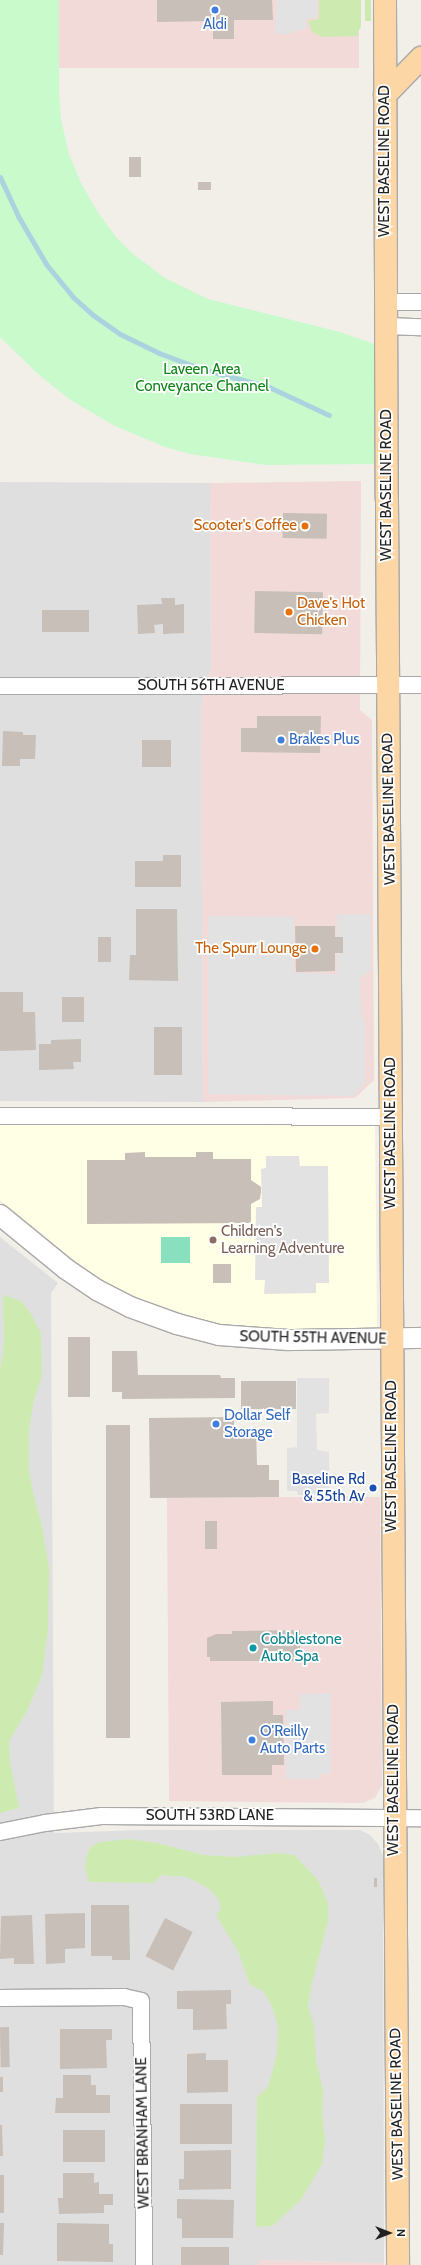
<!DOCTYPE html>
<html>
<head>
<meta charset="utf-8">
<style>
	body { margin:0 }
	#map { position:relative; width:421px; height:2265px; overflow:hidden; background:#f2efe9; font-family:Cabin,sans-serif }
	div>[style] { position:absolute }
	.residential>* { inset:0; background:#e0dfdf }
	.commercial>* { inset:0; background:#f2dad9; transform-origin:0 0 }
	.education>* { inset:0; background:#ffffe5 }
	.grass>* { inset:0; background:#cdebb0; transform-origin:0 0 }
	.park>* { inset:0; background:#c8facc }
	.pitch>* { inset:0; background:#88e0be; transform-origin:0 0 }
	.parking>* { inset:0; background:#e2e2e2 }
	.stream>* { height:5px; margin:-2.5px; padding:0 2.5px; transform-origin:2.5px; border-radius:2.5px; background:#aad3df }
	.building>* { inset:0; background:#c7bfb8; transform-origin:0 0 }
	.roads { filter:drop-shadow(1px 0 #a9a9a9) drop-shadow(-1px 0 #a9a9a9) drop-shadow(0 1px #a9a9a9) drop-shadow(0 -1px #a9a9a9) }
	.minor>* { height:16px; margin:-8px; padding:0 8px; transform-origin:8px; border-radius:8px; background:#fff }
	.tertiary>* { height:20px; margin:-10px; padding:0 10px; transform-origin:10px; border-radius:10px; background:#fff }
	.primary>* { height:22px; margin:-11px; padding:0 11px; transform-origin:11px; border-radius:11px; background:#fcd6a4 }
	.dots>* { width:11px; height:11px; translate:-50% -50%; box-sizing:border-box; border:2px solid #fff; border-radius:50% }
	span { translate:-50% -50%; white-space:nowrap; text-align:center; line-height:1.15; -webkit-text-stroke:3.5px #fff; paint-order:stroke }
	.shop-label { font-size:15px; color:#366cbe }
	.left { translate:0 -50%; text-align:left }
	.street-label { font-size:15px; color:#222 }
	.park-label { font-size:15px; color:#0c8416 }
	.food-label { font-size:15px; color:#c56008 }
	.right { translate:-100% -50%; text-align:right }
	.education-label { font-size:15px; color:#785e54 }
	.transit-label { font-size:15px; color:#164399 }
	.culture-label { font-size:15px; color:#0d838f }
	.north { position:absolute; left:369px; top:2213px; width:40px; height:40px; -webkit-text-stroke:3px #fff; paint-order:stroke; rotate:90deg; font-size:11px; font-weight:700; line-height:16px; text-align:center; color:#222 }
	.north::after { content:''; display:block; margin:auto; width:14px; height:18px; background:#222; clip-path:polygon(50% 0,100% 100%,50% 72%,0 100%) }
</style>
</head>
<body>
<div id="map">
	<div class="residential">
		<div style="clip-path:polygon(0 482px,210px 483px,211px 666px,201px 706px,203px 1102px,0 1101px)"></div>
		<div style="clip-path:polygon(0 1237px,58px 1283px,51px 1293px,54px 1833px,141px 1830px,360px 1830px,370px 1835px,378px 1844px,383px 1856px,384px 2263px,259px 2260px,259px 2265px,0 2265px)"></div>
	</div>
	<div class="commercial">
		<div style="left:59px;top:0;width:300px;height:68px"></div>
		<div style="clip-path:polygon(361px 481px,360px 710px,372px 720px,374px 1080px,355px 1098px,203px 1102px,201px 706px,211px 666px,210px 483px)"></div>
		<div style="clip-path:polygon(279px 1497px,380px 1497px,382px 1785px,375px 1798px,363px 1803px,169px 1801px,167px 1498px)"></div>
		<div style="clip-path:polygon(259px 2260px,384px 2263px,384px 2265px,259px 2265px)"></div>
	</div>
	<div class="education">
		<div style="clip-path:polygon(0 1123px,375px 1126px,377px 1330px,296px 1330px,241px 1328px,206px 1321px,141px 1299px,103px 1281px,70px 1257px,0 1200px)"></div>
	</div>
	<div class="grass">
		<div style="clip-path:polygon(319px 0,361px 0,361px 27px,358px 31px,358px 36px,322px 37px,312px 32px,308px 21px,319px 19px)"></div>
		<div style="left:365px;top:0;width:6px;height:21px"></div>
		<div style="clip-path:polygon(3px 1295px,21px 1301px,30px 1312px,41px 1333px,42px 1376px,34px 1400px,29px 1429px,29px 1470px,33px 1492px,42px 1527px,49px 1568px,48px 1630px,42px 1675px,28px 1709px,9px 1741px,10px 1762px,19px 1808px,0 1813px,0 1372px,4px 1343px)"></div>
		<div style="clip-path:polygon(129px 1839px,157px 1843px,204px 1855px,235px 1857px,278px 1853px,294px 1855px,318px 1880px,328px 1903px,328px 1921px,311px 1988px,308px 2007px,314px 2025px,316px 2060px,323px 2090px,322px 2114px,325px 2140px,322px 2164px,301px 2200px,272px 2226px,256px 2227px,257px 2097px,268px 2087px,277px 2054px,278px 2026px,272px 2006px,263px 1991px,250px 1985px,238px 1951px,216px 1915px,221px 1908px,218px 1898px,208px 1888px,187px 1877px,161px 1875px,154px 1883px,89px 1882px,85px 1867px,87px 1854px,92px 1846px,100px 1842px)"></div>
	</div>
	<div class="park">
		<div style="clip-path:polygon(0 0,59px 0,59px 95px,61px 119px,69px 154px,81px 183px,97px 211px,116px 237px,133px 254px,165px 278px,208px 299px,340px 332px,374px 344px,375px 464px,266px 465px,190px 454px,165px 447px,115px 426px,69px 399px,38px 374px,0 337px)"></div>
	</div>
	<div class="pitch">
		<div style="left:161px;top:1237px;width:29px;height:26px"></div>
	</div>
	<div class="parking">
		<div style="clip-path:polygon(277px 0,317px 0,317px 18px,306px 18px,307px 28px,287px 34px,275px 34px)"></div>
		<div style="clip-path:polygon(371px 914px,371px 969px,360px 979px,361px 1014px,365px 1025px,365px 1083px,353px 1096px,208px 1094px,208px 916px,294px 917px,294px 973px,337px 974px,337px 915px)"></div>
		<div style="clip-path:polygon(266px 1156px,299px 1156px,300px 1166px,328px 1166px,329px 1283px,316px 1283px,316px 1293px,264px 1294px,265px 1280px,255px 1280px,256px 1207px,262px 1207px,261px 1169px,266px 1168px)"></div>
		<div style="clip-path:polygon(297px 1378px,329px 1378px,329px 1413px,316px 1414px,317px 1450px,329px 1452px,329px 1495px,298px 1495px,297px 1491px,287px 1491px,287px 1448px,297px 1447px)"></div>
		<div style="clip-path:polygon(331px 1693px,331px 1774px,320px 1774px,320px 1779px,286px 1779px,286px 1710px,300px 1710px,300px 1694px)"></div>
	</div>
	<div class="stream">
		<div style="left:0;top:177px;width:43px;rotate:65.2deg"></div>
		<div style="left:18px;top:216px;width:56px;rotate:59.7deg"></div>
		<div style="left:46px;top:264px;width:43px;rotate:50.7deg"></div>
		<div style="left:73px;top:297px;width:27px;rotate:42deg"></div>
		<div style="left:93px;top:315px;width:33px;rotate:35deg"></div>
		<div style="left:120px;top:334px;width:43px;rotate:26deg"></div>
		<div style="left:159px;top:353px;width:46px;rotate:20.4deg"></div>
		<div style="left:202px;top:369px;width:69px;rotate:15deg"></div>
		<div style="left:269px;top:387px;width:66px;rotate:25deg"></div>
	</div>
	<div class="building">
		<div style="clip-path:polygon(157px 0,272px 0,273px 20px,234px 20px,234px 39px,213px 39px,213px 21px,157px 22px)"></div>
		<div style="left:129px;top:157px;width:12px;height:20px"></div>
		<div style="left:211px;top:182px;width:8px;height:13px;rotate:90deg"></div>
		<div style="left:283px;top:513px;width:44px;height:25px;rotate:1deg"></div>
		<div style="left:255px;top:591px;width:68px;height:42px;rotate:1deg"></div>
		<div style="clip-path:polygon(161px 598px,175px 598px,175px 605px,184px 604px,184px 633px,163px 634px,163px 624px,154px 625px,155px 633px,138px 634px,137px 605px,162px 604px)"></div>
		<div style="left:42px;top:610px;width:47px;height:22px"></div>
		<div style="clip-path:polygon(257px 716px,321px 716px,320px 753px,241px 752px,241px 728px,257px 728px)"></div>
		<div style="clip-path:polygon(3px 731px,23px 732px,23px 735px,36px 735px,35px 759px,20px 759px,20px 766px,2px 766px)"></div>
		<div style="left:142px;top:740px;width:29px;height:27px"></div>
		<div style="clip-path:polygon(163px 855px,181px 855px,181px 887px,135px 887px,135px 861px,163px 861px)"></div>
		<div style="clip-path:polygon(136px 909px,177px 909px,178px 981px,129px 980px,130px 955px,136px 955px)"></div>
		<div style="clip-path:polygon(295px 926px,335px 926px,335px 937px,343px 937px,343px 953px,335px 953px,335px 971px,296px 972px)"></div>
		<div style="left:98px;top:937px;width:13px;height:25px"></div>
		<div style="clip-path:polygon(0 992px,23px 992px,23px 1012px,35px 1012px,36px 1050px,0 1051px)"></div>
		<div style="left:62px;top:997px;width:22px;height:25px"></div>
		<div style="left:154px;top:1027px;width:28px;height:48px"></div>
		<div style="clip-path:polygon(81px 1039px,81px 1062px,73px 1062px,74px 1069px,39px 1070px,39px 1044px,51px 1044px,51px 1040px)"></div>
		<div style="clip-path:polygon(145px 1152px,145px 1157px,196px 1157px,196px 1152px,213px 1152px,213px 1159px,251px 1159px,251px 1180px,261px 1187px,261px 1192px,260px 1199px,251px 1204px,251px 1223px,87px 1224px,87px 1160px,125px 1160px,125px 1153px)"></div>
		<div style="left:213px;top:1264px;width:18px;height:19px"></div>
		<div style="left:68px;top:1337px;width:22px;height:60px"></div>
		<div style="clip-path:polygon(112px 1351px,137px 1351px,138px 1375px,220px 1375px,221px 1378px,235px 1378px,235px 1398px,122px 1399px,122px 1392px,112px 1392px)"></div>
		<div style="left:241px;top:1381px;width:55px;height:28px"></div>
		<div style="clip-path:polygon(234px 1417px,234px 1428px,256px 1427px,257px 1465px,269px 1465px,269px 1480px,279px 1480px,279px 1497px,150px 1498px,149px 1418px)"></div>
		<div style="left:106px;top:1425px;width:24px;height:313px"></div>
		<div style="left:205px;top:1521px;width:12px;height:28px"></div>
		<div style="clip-path:polygon(300px 1630px,300px 1661px,210px 1661px,210px 1657px,207px 1657px,207px 1638px,216px 1634px,232px 1634px,232px 1631px)"></div>
		<div style="clip-path:polygon(273px 1701px,273px 1715px,283px 1715px,284px 1765px,272px 1765px,272px 1775px,222px 1775px,221px 1702px)"></div>
		<div style="left:374px;top:1878px;width:3px;height:9px"></div>
		<div style="clip-path:polygon(91px 1905px,129px 1905px,130px 1960px,112px 1960px,112px 1956px,91px 1956px)"></div>
		<div style="clip-path:polygon(85px 1913px,85px 1948px,65px 1949px,65px 1963px,46px 1964px,45px 1914px)"></div>
		<div style="clip-path:polygon(32px 1915px,34px 1964px,14px 1964px,14px 1958px,0 1959px,1px 1916px)"></div>
		<div style="left:165px;top:1918px;width:31px;height:43px;rotate:27deg"></div>
		<div style="clip-path:polygon(231px 1990px,231px 2004px,226px 2004px,227px 2029px,193px 2030px,193px 2009px,177px 2009px,177px 1991px)"></div>
		<div style="left:9px;top:2027px;width:40px;height:9px;rotate:89deg"></div>
		<div style="clip-path:polygon(60px 2029px,112px 2029px,112px 2040px,106px 2040px,107px 2068px,60px 2069px)"></div>
		<div style="clip-path:polygon(206px 2053px,206px 2060px,228px 2060px,228px 2092px,187px 2093px,187px 2054px)"></div>
		<div style="clip-path:polygon(63px 2075px,91px 2075px,91px 2085px,96px 2085px,96px 2095px,110px 2095px,110px 2113px,55px 2113px,56px 2098px,63px 2098px)"></div>
		<div style="left:0;top:2077px;width:3px;height:15px"></div>
		<div style="left:180px;top:2104px;width:52px;height:40px"></div>
		<div style="clip-path:polygon(0 2125px,2px 2125px,3px 2156px,0 2156px)"></div>
		<div style="left:105px;top:2130px;width:32px;height:42px;rotate:90deg"></div>
		<div style="clip-path:polygon(231px 2150px,231px 2189px,179px 2190px,179px 2179px,184px 2179px,184px 2151px)"></div>
		<div style="clip-path:polygon(63px 2173px,94px 2173px,94px 2183px,99px 2182px,99px 2194px,113px 2194px,113px 2205px,104px 2205px,104px 2213px,59px 2214px,58px 2198px,63px 2198px)"></div>
		<div style="left:0;top:2175px;width:4px;height:38px"></div>
		<div style="clip-path:polygon(177px 2199px,234px 2200px,233px 2238px,182px 2238px,182px 2219px,177px 2218px)"></div>
		<div style="clip-path:polygon(0 2223px,4px 2223px,3px 2255px,0 2255px)"></div>
		<div style="clip-path:polygon(57px 2223px,109px 2224px,109px 2244px,113px 2244px,113px 2262px,57px 2261px)"></div>
		<div style="left:229px;top:2247px;width:18px;height:48px;rotate:90deg"></div>
	</div>
	<div class="roads">
		<div class="minor">
			<div style="left:386px;top:302px;width:35px"></div>
			<div style="left:386px;top:326px;width:35px;rotate:2deg"></div>
			<div style="left:0;top:686px;width:421px;rotate:-0.1deg"></div>
			<div style="left:0;top:1116px;width:391px;rotate:0.1deg"></div>
			<div style="left:0;top:1832px;width:46px;rotate:-11.3deg"></div>
			<div style="left:45px;top:1823px;width:57px;rotate:-7deg"></div>
			<div style="left:102px;top:1816px;width:319px;rotate:0.4deg"></div>
			<div style="left:0;top:1998px;width:124px;rotate:-0.5deg"></div>
			<div style="left:124px;top:1997px;width:17px;rotate:13deg"></div>
			<div style="left:141px;top:2001px;width:264px;rotate:89.3deg"></div>
		</div>
		<div class="tertiary">
			<div style="left:0;top:1215px;width:85px;rotate:39.3deg"></div>
			<div style="left:66px;top:1269px;width:37px;rotate:34deg"></div>
			<div style="left:97px;top:1290px;width:37px;rotate:27deg"></div>
			<div style="left:130px;top:1307px;width:50px;rotate:19.9deg"></div>
			<div style="left:177px;top:1324px;width:43px;rotate:14.7deg"></div>
			<div style="left:219px;top:1335px;width:69px;rotate:4.1deg"></div>
			<div style="left:288px;top:1340px;width:133px;rotate:-0.9deg"></div>
		</div>
		<div class="primary">
			<div style="left:385px;top:0;width:499px;rotate:89.8deg"></div>
			<div style="left:387px;top:499px;width:1766px;rotate:89.64deg"></div>
			<div style="left:385px;top:95px;width:52px;rotate:-45.8deg"></div>
		</div>
	</div>
	<div class="dots">
		<div style="left:215px;top:10px;background:#3f7fe0"></div>
		<div style="left:305px;top:526px;background:#e8710a"></div>
		<div style="left:289px;top:612px;background:#e8710a"></div>
		<div style="left:281px;top:740px;background:#3f7fe0"></div>
		<div style="left:315px;top:949px;background:#e8710a"></div>
		<div style="left:213px;top:1240px;background:#8d6e63"></div>
		<div style="left:216px;top:1424px;background:#3f7fe0"></div>
		<div style="left:373px;top:1488px;background:#1a4fb4"></div>
		<div style="left:253px;top:1648px;background:#0f9aa8"></div>
		<div style="left:252px;top:1740px;background:#3f7fe0"></div>
	</div>
	<div class="shop-label">
		<span style="left:215px;top:25px">Aldi</span>
		<span class="left" style="left:289px;top:740px">Brakes Plus</span>
		<span class="left" style="left:224px;top:1424px">Dollar Self<br>Storage</span>
		<span class="left" style="left:260px;top:1740px">O'Reilly<br>Auto Parts</span>
	</div>
	<div class="street-label">
		<span style="left:385px;top:161px;rotate:-90deg">WEST BASELINE ROAD</span>
		<span style="left:387px;top:485px;rotate:-90deg">WEST BASELINE ROAD</span>
		<span style="left:211px;top:686px">SOUTH 56TH AVENUE</span>
		<span style="left:389px;top:809px;rotate:-91deg">WEST BASELINE ROAD</span>
		<span style="left:391px;top:1133px;rotate:-90deg">WEST BASELINE ROAD</span>
		<span style="left:313px;top:1338px;rotate:1deg">SOUTH 55TH AVENUE</span>
		<span style="left:392px;top:1456px;rotate:-90deg">WEST BASELINE ROAD</span>
		<span style="left:394px;top:1780px;rotate:-90deg">WEST BASELINE ROAD</span>
		<span style="left:210px;top:1816px">SOUTH 53RD LANE</span>
		<span style="left:397px;top:2104px;rotate:-91deg">WEST BASELINE ROAD</span>
		<span style="left:143px;top:2133px;rotate:-91deg">WEST BRANHAM LANE</span>
	</div>
	<div class="park-label">
		<span style="left:202px;top:378px">Laveen Area<br>Conveyance Channel</span>
	</div>
	<div class="food-label">
		<span class="right" style="left:297px;top:526px">Scooter's Coffee</span>
		<span class="left" style="left:297px;top:612px">Dave's Hot<br>Chicken</span>
		<span class="right" style="left:307px;top:949px">The Spurr Lounge</span>
	</div>
	<div class="education-label">
		<span class="left" style="left:221px;top:1240px">Children's<br>Learning Adventure</span>
	</div>
	<div class="transit-label">
		<span class="right" style="left:365px;top:1488px">Baseline Rd<br>&amp; 55th Av</span>
	</div>
	<div class="culture-label">
		<span class="left" style="left:261px;top:1648px">Cobblestone<br>Auto Spa</span>
	</div>
	<div class="north">N</div>
</div>
</body>
</html>
